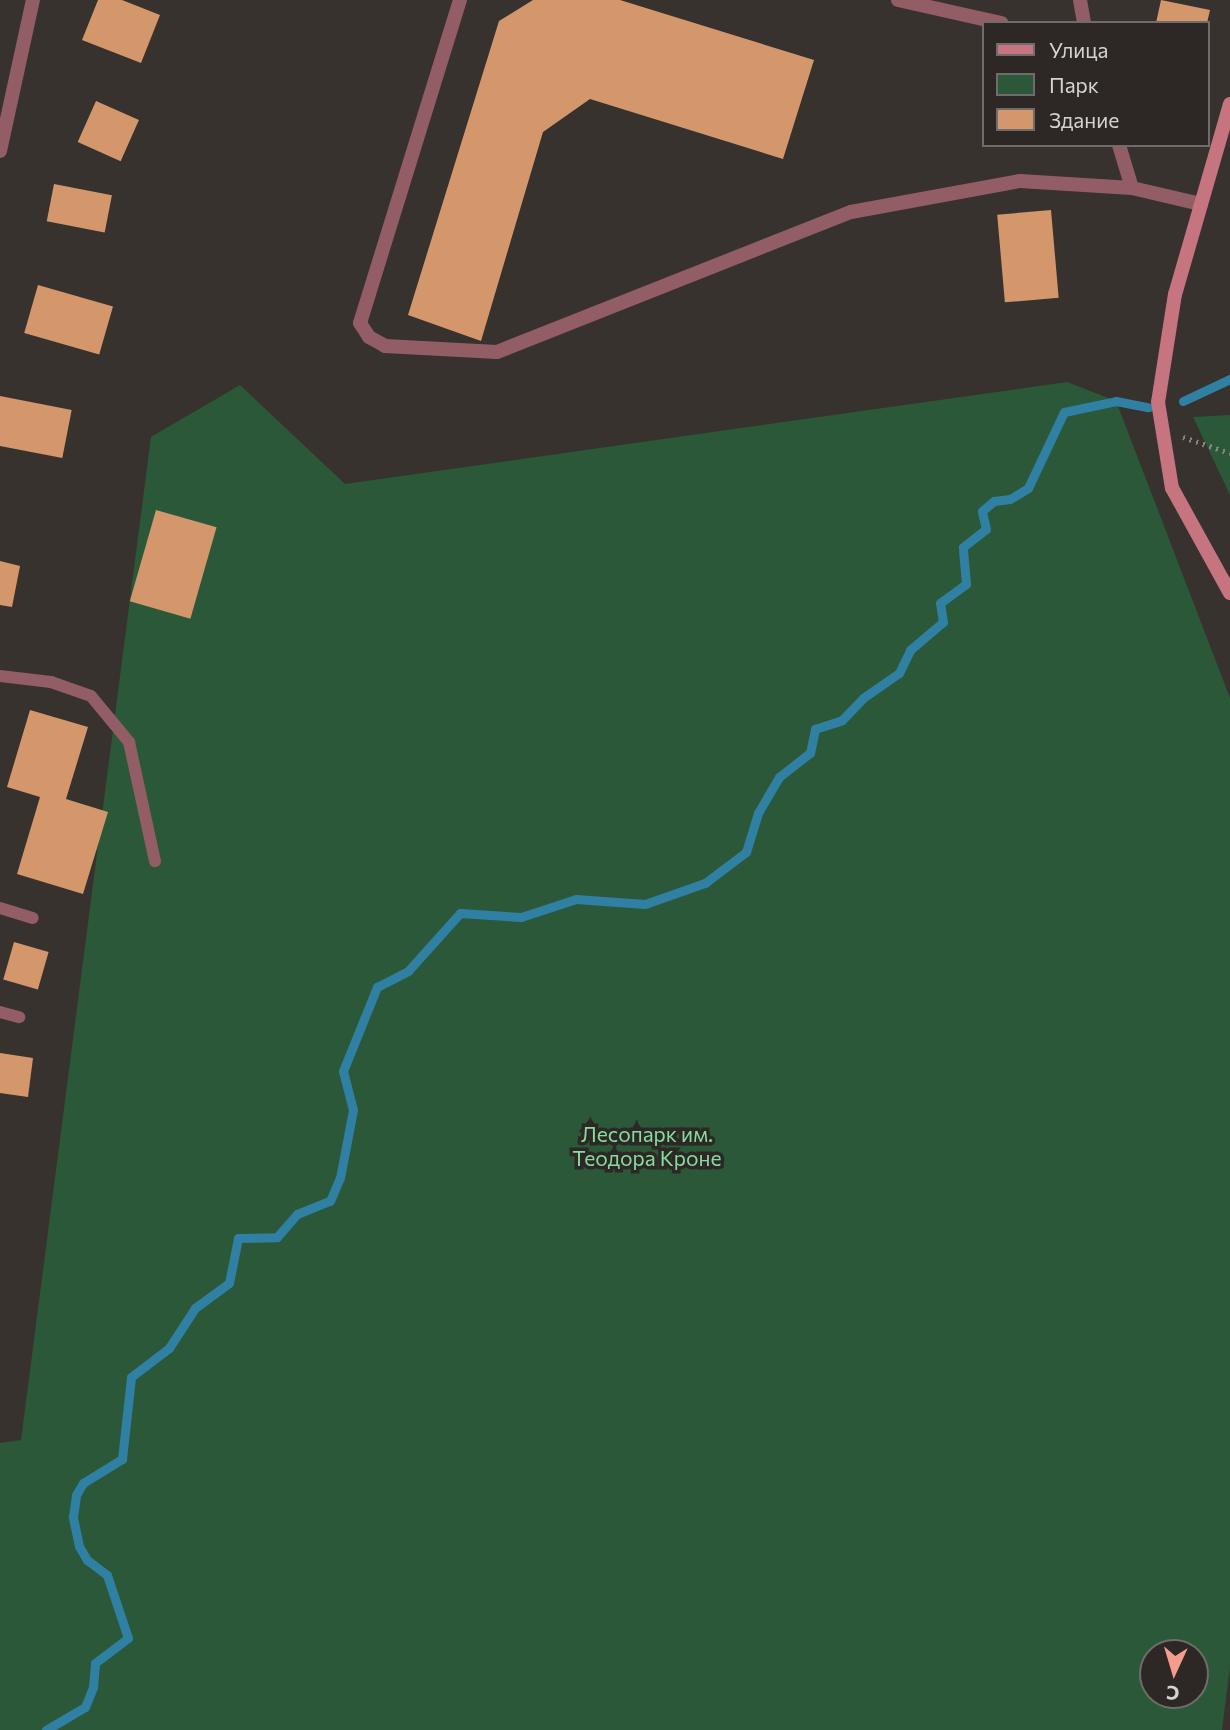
<!DOCTYPE html>
<html>
<head>
<meta charset="utf-8">
<style>
	body { margin:0 }
	#map { position:relative; width:1230px; height:1730px; overflow:hidden; background:#37322e; font-family:Commissioner,sans-serif }
	div>[style] { position:absolute }
	.green>* { inset:0; background:#2a5838 }
	.stream>* { height:9px; margin:-4.5px; padding:0 4.5px; transform-origin:4.5px; border-radius:4.5px; background:#3080a4 }
	.building>* { inset:0; background:#d4976b; transform-origin:0 0 }
	.path>* { height:4.5px; margin-top:-2.25px; transform-origin:0; background:repeating-linear-gradient(90deg,#878380 0 2px,transparent 0 7px) }
	.lane>* { height:12px; margin:-6px; padding:0 6px; transform-origin:6px; border-radius:6px; background:#925d64 }
	.street>* { height:14px; margin:-7px; padding:0 7px; transform-origin:7px; border-radius:7px; background:#925d64 }
	.secondary>* { height:14px; margin:-7px; padding:0 7px; transform-origin:7px; border-radius:7px; background:#c67480 }
	span { translate:-50% -50%; white-space:nowrap; text-align:center; line-height:1.15; -webkit-text-stroke:7px #2d2825; paint-order:stroke }
	.park-label { font-size:21px; color:#84dd9d }
	.legend { position:absolute; left:982px; top:21px; width:228px; height:126px; box-sizing:border-box; background:#2d2825; border:2px solid #706c69; margin:0; padding:9px 12px; list-style:none; font-size:21px; color:#d5d2d0 }
	.legend li { display:flex; align-items:center; gap:14px; height:35px }
	.legend b { width:35px; border:2px solid #706c69 }
	.north { position:absolute; left:1139px; top:1639px; width:70px; height:70px; box-sizing:border-box; background:#2d2825; border:2px solid #706c69; border-radius:50%; rotate:184deg; font-size:19px; font-weight:700; line-height:28px; text-align:center; color:#d5d2d0 }
	.north::after { content:''; display:block; margin:auto; width:24px; height:32px; background:#f49d8d; clip-path:polygon(50% 0,100% 100%,50% 72%,0 100%) }
</style>
</head>
<body>
<div id="map">
	<div class="green">
		<div style="clip-path:polygon(evenodd,1067px 382px,1116px 401px,1230px 698px,1230px 1667px,1222px 1730px,0 1730px,0 1443px,21px 1440px,151px 437px,240px 385px,345px 484px,1067px 382px,1153px 1653px,1195px 1653px,1195px 1695px,1153px 1695px,1153px 1653px)"></div>
		<div style="clip-path:polygon(1230px 415px,1230px 495px,1193px 417px)"></div>
	</div>
	<div class="stream">
		<div style="left:1183px;top:401px;width:52px;rotate:-25.1deg"></div>
		<div style="left:46px;top:1730px;width:45px;rotate:-30.5deg"></div>
		<div style="left:85px;top:1707px;width:22px;rotate:-68deg"></div>
		<div style="left:93px;top:1687px;width:24px;rotate:-85deg"></div>
		<div style="left:95px;top:1663px;width:41px;rotate:-37.1deg"></div>
		<div style="left:128px;top:1638px;width:66px;rotate:-108.4deg"></div>
		<div style="left:107px;top:1575px;width:25px;rotate:-143deg"></div>
		<div style="left:87px;top:1560px;width:16px;rotate:-120deg"></div>
		<div style="left:79px;top:1546px;width:30px;rotate:-102deg"></div>
		<div style="left:73px;top:1517px;width:22px;rotate:-82deg"></div>
		<div style="left:76px;top:1495px;width:14px;rotate:-60deg"></div>
		<div style="left:83px;top:1483px;width:46px;rotate:-31.6deg"></div>
		<div style="left:122px;top:1459px;width:82px;rotate:-83.7deg"></div>
		<div style="left:131px;top:1377px;width:48px;rotate:-37.3deg"></div>
		<div style="left:169px;top:1348px;width:48px;rotate:-57deg"></div>
		<div style="left:195px;top:1308px;width:42px;rotate:-36.3deg"></div>
		<div style="left:229px;top:1283px;width:46px;rotate:-78.7deg"></div>
		<div style="left:238px;top:1238px;width:39px;rotate:-1deg"></div>
		<div style="left:277px;top:1237px;width:30px;rotate:-49deg"></div>
		<div style="left:297px;top:1214px;width:35px;rotate:-22deg"></div>
		<div style="left:330px;top:1201px;width:25px;rotate:-67deg"></div>
		<div style="left:340px;top:1178px;width:69px;rotate:-79.2deg"></div>
		<div style="left:353px;top:1110px;width:40px;rotate:-104.4deg"></div>
		<div style="left:343px;top:1071px;width:91px;rotate:-68deg"></div>
		<div style="left:377px;top:987px;width:35px;rotate:-27deg"></div>
		<div style="left:408px;top:971px;width:78px;rotate:-48.1deg"></div>
		<div style="left:460px;top:913px;width:61px;rotate:3.8deg"></div>
		<div style="left:521px;top:917px;width:58px;rotate:-18.1deg"></div>
		<div style="left:576px;top:899px;width:69px;rotate:4.1deg"></div>
		<div style="left:645px;top:904px;width:64px;rotate:-19.3deg"></div>
		<div style="left:705px;top:883px;width:51px;rotate:-37.1deg"></div>
		<div style="left:746px;top:852px;width:41px;rotate:-72.9deg"></div>
		<div style="left:758px;top:813px;width:42px;rotate:-59.7deg"></div>
		<div style="left:779px;top:777px;width:39px;rotate:-38deg"></div>
		<div style="left:810px;top:753px;width:25px;rotate:-78deg"></div>
		<div style="left:815px;top:729px;width:28px;rotate:-18deg"></div>
		<div style="left:842px;top:720px;width:30px;rotate:-46deg"></div>
		<div style="left:863px;top:698px;width:44px;rotate:-34.8deg"></div>
		<div style="left:899px;top:673px;width:25px;rotate:-64deg"></div>
		<div style="left:910px;top:650px;width:43px;rotate:-40.3deg"></div>
		<div style="left:943px;top:622px;width:19px;rotate:-99deg"></div>
		<div style="left:940px;top:603px;width:32px;rotate:-36deg"></div>
		<div style="left:966px;top:584px;width:37px;rotate:-95deg"></div>
		<div style="left:963px;top:547px;width:29px;rotate:-38deg"></div>
		<div style="left:986px;top:529px;width:18px;rotate:-103deg"></div>
		<div style="left:982px;top:511px;width:16px;rotate:-40deg"></div>
		<div style="left:994px;top:501px;width:16px;rotate:-7deg"></div>
		<div style="left:1010px;top:499px;width:21px;rotate:-31deg"></div>
		<div style="left:1028px;top:488px;width:84px;rotate:-64.7deg"></div>
		<div style="left:1064px;top:412px;width:53px;rotate:-11.9deg"></div>
		<div style="left:1116px;top:401px;width:33px;rotate:11deg"></div>
	</div>
	<div class="building">
		<div style="clip-path:polygon(98px 0,122px 0,160px 15px,141px 63px,82px 40px)"></div>
		<div style="clip-path:polygon(533px 0,620px 0,814px 60px,783px 159px,590px 99px,543px 132px,481px 341px,408px 315px,499px 21px)"></div>
		<div style="clip-path:polygon(1161px 0,1210px 10px,1207px 23px,1156px 23px)"></div>
		<div style="left:96px;top:101px;width:47px;height:45px;rotate:24deg"></div>
		<div style="left:54px;top:184px;width:59px;height:38px;rotate:11deg"></div>
		<div style="left:1051px;top:210px;width:88px;height:54px;rotate:85deg"></div>
		<div style="left:38px;top:285px;width:78px;height:50px;rotate:16deg"></div>
		<div style="left:0;top:396px;width:73px;height:49px;rotate:11deg"></div>
		<div style="left:156px;top:510px;width:63px;height:95px;rotate:16deg"></div>
		<div style="clip-path:polygon(0 561px,20px 566px,12px 607px,0 605px)"></div>
		<div style="clip-path:polygon(30px 710px,88px 727px,66px 799px,108px 812px,83px 894px,17px 874px,40px 797px,7px 787px)"></div>
		<div style="left:14px;top:942px;width:36px;height:39px;rotate:16deg"></div>
		<div style="clip-path:polygon(0 1053px,33px 1058px,28px 1097px,0 1093px)"></div>
	</div>
	<div class="path">
		<div style="left:1183px;top:437px;width:50px;rotate:18.8deg"></div>
	</div>
	<div class="lane">
		<div style="left:0;top:676px;width:51px;rotate:6.7deg"></div>
		<div style="left:51px;top:682px;width:42px;rotate:19.3deg"></div>
		<div style="left:91px;top:696px;width:60px;rotate:50.4deg"></div>
		<div style="left:129px;top:742px;width:122px;rotate:77.7deg"></div>
		<div style="left:0;top:908px;width:34px;rotate:17deg"></div>
		<div style="left:0;top:1012px;width:20px;rotate:15deg"></div>
	</div>
	<div class="street">
		<div style="left:460px;top:0;width:338px;rotate:107.2deg"></div>
		<div style="left:360px;top:323px;width:17px;rotate:57deg"></div>
		<div style="left:369px;top:337px;width:18px;rotate:29deg"></div>
		<div style="left:385px;top:346px;width:112px;rotate:3.1deg"></div>
		<div style="left:497px;top:352px;width:381px;rotate:-21.6deg"></div>
		<div style="left:851px;top:212px;width:172px;rotate:-10.4deg"></div>
		<div style="left:1020px;top:181px;width:112px;rotate:3.6deg"></div>
		<div style="left:898px;top:0;width:106px;rotate:12.6deg"></div>
		<div style="left:1080px;top:0;width:23px;rotate:80deg"></div>
		<div style="left:1119px;top:145px;width:45px;rotate:73.2deg"></div>
		<div style="left:1132px;top:188px;width:71px;rotate:13.1deg"></div>
		<div style="left:0;top:151px;width:155px;rotate:-77.7deg"></div>
	</div>
	<div class="secondary">
		<div style="left:1230px;top:104px;width:198px;rotate:106.1deg"></div>
		<div style="left:1175px;top:294px;width:109px;rotate:98.9deg"></div>
		<div style="left:1158px;top:402px;width:87px;rotate:80.8deg"></div>
		<div style="left:1172px;top:488px;width:120px;rotate:61.1deg"></div>
	</div>
	<div class="park-label">
		<span style="left:647px;top:1146px">Лесопарк им.<br>Теодора Кроне</span>
	</div>
	<ul class="legend">
	<li><b style="height:9px;background:#c67480"></b>Улица</li>
	<li><b style="height:19px;background:#2a5838"></b>Парк</li>
	<li><b style="height:19px;background:#d4976b"></b>Здание</li>
	</ul>
	<div class="north">С</div>
</div>
</body>
</html>
